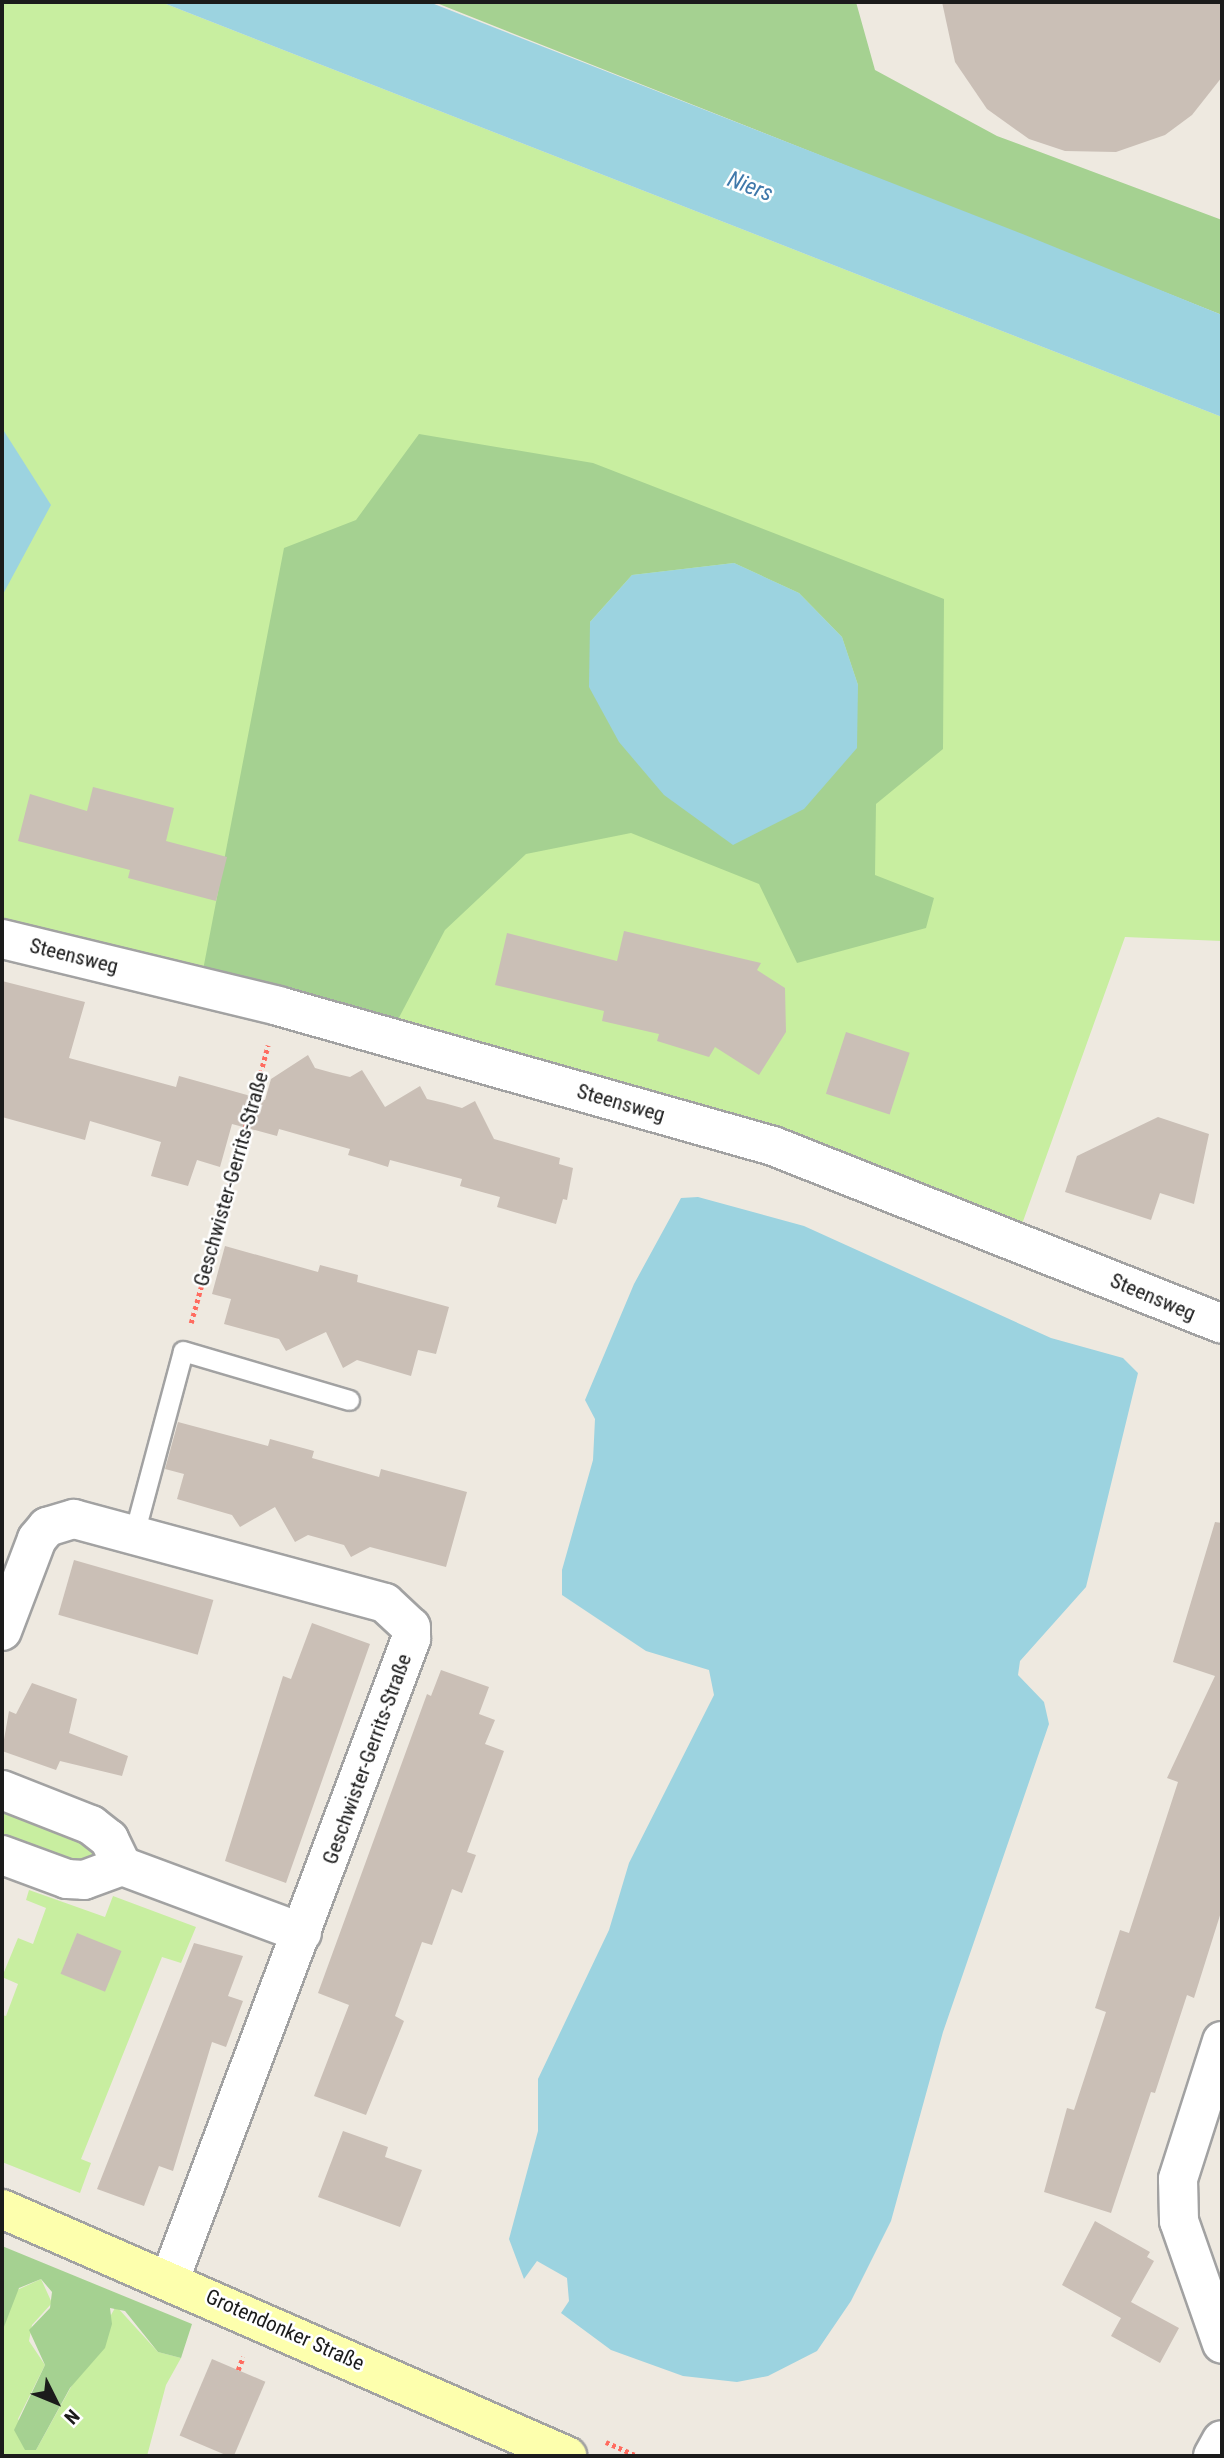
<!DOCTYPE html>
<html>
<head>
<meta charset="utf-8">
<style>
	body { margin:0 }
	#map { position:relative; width:1224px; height:2458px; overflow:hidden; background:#eee9e0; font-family:"Roboto Condensed",sans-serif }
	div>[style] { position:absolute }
	.grass>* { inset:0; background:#c8eea0 }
	.forest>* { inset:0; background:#a5d191 }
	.water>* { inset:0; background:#9cd3e0 }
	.building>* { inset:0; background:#cabfb6; transform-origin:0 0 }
	.path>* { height:4.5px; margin-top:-2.25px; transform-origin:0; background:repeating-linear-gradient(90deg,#ff6c60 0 3.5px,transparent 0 7px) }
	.roads { filter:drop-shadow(2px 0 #a2a2a2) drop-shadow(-2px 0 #a2a2a2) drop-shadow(0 2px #a2a2a2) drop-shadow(0 -2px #a2a2a2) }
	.lane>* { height:19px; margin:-9.5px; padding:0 9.5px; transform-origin:9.5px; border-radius:9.5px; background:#fff }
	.street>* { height:38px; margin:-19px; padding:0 19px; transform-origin:19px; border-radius:19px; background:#fff }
	.secondary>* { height:38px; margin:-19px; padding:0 19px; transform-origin:19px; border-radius:19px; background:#fdffad }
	span { translate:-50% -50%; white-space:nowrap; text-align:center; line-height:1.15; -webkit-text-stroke:5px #fff; paint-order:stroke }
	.street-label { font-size:21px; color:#1b1b1b }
	.water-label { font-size:23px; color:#3f78aa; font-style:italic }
	.frame { position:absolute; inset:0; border:4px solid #1b1b1b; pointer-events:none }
	.north { position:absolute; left:21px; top:2367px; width:70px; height:70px; -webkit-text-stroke:5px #fff; paint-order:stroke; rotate:133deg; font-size:19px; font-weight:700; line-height:28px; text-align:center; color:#1b1b1b }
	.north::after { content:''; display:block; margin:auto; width:24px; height:32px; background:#1b1b1b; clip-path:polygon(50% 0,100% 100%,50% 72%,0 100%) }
</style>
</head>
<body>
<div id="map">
	<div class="grass">
		<div style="clip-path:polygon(2px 2px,161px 2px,1222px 417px,1222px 941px,1125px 937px,1017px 1238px,773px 1146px,2px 939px)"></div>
		<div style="clip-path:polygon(2px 1802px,70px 1830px,94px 1855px,84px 1865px,2px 1842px)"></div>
		<div style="clip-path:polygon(29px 1890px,105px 1917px,113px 1896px,196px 1927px,181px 1963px,162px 1957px,81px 2159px,91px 2163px,80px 2193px,2px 2162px,2px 2015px,6px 2016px,18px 1984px,2px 1977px,18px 1938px,33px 1944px,46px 1908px,26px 1900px)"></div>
		<div style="clip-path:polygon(41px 2279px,52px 2303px,32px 2325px,29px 2341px,45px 2365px,18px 2419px,36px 2450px,116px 2306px,158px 2352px,181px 2358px,166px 2385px,147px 2456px,2px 2456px,2px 2332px,15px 2291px)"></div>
	</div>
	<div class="forest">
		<div style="clip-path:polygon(434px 2px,856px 2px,875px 70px,997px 136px,1222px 220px,1222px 315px)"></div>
		<div style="clip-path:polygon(evenodd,419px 434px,593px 463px,944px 599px,943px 749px,876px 804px,875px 875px,934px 898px,926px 928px,797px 963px,759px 884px,631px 833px,526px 854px,445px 930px,393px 1029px,203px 970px,284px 548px,356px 520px,419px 434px,734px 563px,799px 593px,842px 637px,858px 685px,590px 622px,632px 575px,734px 563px)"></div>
		<div style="clip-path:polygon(2px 2246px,192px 2324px,181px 2358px,158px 2352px,125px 2311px,110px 2308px,112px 2324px,105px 2348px,70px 2388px,36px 2450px,25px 2450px,14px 2430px,45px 2365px,29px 2330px,50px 2308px,52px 2292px,41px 2279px,19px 2288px,2px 2332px)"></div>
	</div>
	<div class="water">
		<div style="clip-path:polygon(161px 2px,429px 2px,1025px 235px,1222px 315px,1222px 417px)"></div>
		<div style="clip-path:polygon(2px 428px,51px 505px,2px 596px)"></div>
		<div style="clip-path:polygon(734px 563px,799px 593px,842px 637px,858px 685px,857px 748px,804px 809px,733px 845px,664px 795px,619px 742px,589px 687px,590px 622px,632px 575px)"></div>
		<div style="clip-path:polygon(698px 1197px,804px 1226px,1051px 1338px,1123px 1358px,1138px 1373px,1086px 1587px,1020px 1661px,1018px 1675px,1044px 1702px,1049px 1724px,943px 2032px,891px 2221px,851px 2301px,817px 2351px,768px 2376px,737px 2382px,683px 2376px,611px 2350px,561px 2313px,569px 2301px,567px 2278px,537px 2261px,524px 2279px,509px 2239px,538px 2131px,538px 2079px,609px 1930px,629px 1863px,714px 1695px,709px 1670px,646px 1651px,562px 1595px,562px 1570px,593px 1460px,595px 1419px,585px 1400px,634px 1284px,681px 1198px)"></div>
	</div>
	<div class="building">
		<div style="clip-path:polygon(942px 2px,1222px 2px,1222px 77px,1192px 115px,1165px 135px,1116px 152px,1065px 151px,1029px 139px,987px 109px,955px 62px)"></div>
		<div style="clip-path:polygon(93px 787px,174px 808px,166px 841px,227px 857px,216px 901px,128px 878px,130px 870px,18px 841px,30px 794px,87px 811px)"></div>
		<div style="clip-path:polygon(624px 931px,761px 963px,757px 970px,785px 988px,786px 1032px,759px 1075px,715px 1047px,709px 1057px,657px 1041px,659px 1034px,602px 1021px,604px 1011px,495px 985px,507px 933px,617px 961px)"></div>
		<div style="clip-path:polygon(2px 981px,85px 1002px,69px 1058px,176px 1087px,179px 1076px,265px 1100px,271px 1079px,308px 1055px,315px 1068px,333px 1073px,350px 1077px,362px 1070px,385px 1107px,420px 1086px,427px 1099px,444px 1103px,462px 1108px,475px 1101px,494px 1139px,560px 1158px,559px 1164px,573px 1168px,567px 1200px,563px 1199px,556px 1224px,497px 1207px,500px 1197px,460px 1186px,462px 1179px,390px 1160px,388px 1167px,369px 1161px,348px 1155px,350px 1149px,279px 1129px,277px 1136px,232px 1124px,220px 1167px,197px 1160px,188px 1186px,151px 1176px,161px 1142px,90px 1121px,85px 1140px,2px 1117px)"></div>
		<div style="left:846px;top:1032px;width:67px;height:65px;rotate:18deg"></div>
		<div style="clip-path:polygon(1158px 1117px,1209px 1134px,1194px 1204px,1160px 1193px,1151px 1220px,1065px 1192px,1077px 1156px)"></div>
		<div style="clip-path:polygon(225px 1246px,318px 1272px,320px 1265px,358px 1275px,357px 1282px,449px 1307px,436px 1354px,418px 1350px,411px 1376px,357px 1360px,343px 1368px,326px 1332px,286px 1351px,279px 1339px,224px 1324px,231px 1299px,212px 1294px)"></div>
		<div style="clip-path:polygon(178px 1422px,268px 1446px,270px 1439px,314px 1451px,312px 1458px,379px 1477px,381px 1469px,467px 1492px,446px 1567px,370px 1547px,351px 1557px,344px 1545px,308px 1535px,295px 1542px,275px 1507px,240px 1527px,232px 1515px,177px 1499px,184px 1474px,165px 1469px)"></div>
		<div style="clip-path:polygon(1215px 1522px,1222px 1523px,1222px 1909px,1194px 1998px,1187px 1995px,1155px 2093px,1151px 2092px,1111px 2213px,1044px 2192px,1067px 2108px,1074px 2110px,1106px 2012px,1095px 2008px,1120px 1930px,1129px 1933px,1178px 1782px,1167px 1778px,1215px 1676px,1173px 1662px)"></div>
		<div style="left:74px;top:1560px;width:145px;height:57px;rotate:16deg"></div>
		<div style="clip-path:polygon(312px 1623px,370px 1644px,286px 1883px,225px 1861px,283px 1676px,291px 1679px)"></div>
		<div style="clip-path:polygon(441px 1670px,489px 1687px,479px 1714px,495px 1720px,485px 1744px,504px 1751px,467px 1852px,476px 1855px,462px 1893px,452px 1889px,432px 1945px,422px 1942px,395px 2016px,404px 2021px,366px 2115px,314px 2096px,349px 2005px,318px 1993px,427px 1694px,431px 1696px)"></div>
		<div style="clip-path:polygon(32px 1683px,77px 1699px,69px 1733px,128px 1756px,122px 1776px,60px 1761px,56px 1770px,2px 1751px,9px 1711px,16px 1714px)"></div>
		<div style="left:77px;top:1933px;width:48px;height:44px;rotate:22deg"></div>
		<div style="clip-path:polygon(194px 1943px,243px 1956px,228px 1996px,243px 2001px,226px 2047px,212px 2042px,173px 2171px,159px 2166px,144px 2206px,97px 2189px)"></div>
		<div style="clip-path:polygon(343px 2131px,388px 2147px,385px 2157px,422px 2170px,400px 2227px,318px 2197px)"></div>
		<div style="clip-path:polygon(1095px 2221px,1150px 2252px,1147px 2257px,1154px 2261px,1131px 2302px,1179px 2328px,1160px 2363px,1111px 2336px,1121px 2318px,1062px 2285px)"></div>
		<div style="left:212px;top:2359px;width:58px;height:83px;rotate:23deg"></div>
	</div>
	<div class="path">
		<div style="left:191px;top:1323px;width:288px;rotate:-74.5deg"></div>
		<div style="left:238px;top:2370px;width:14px;rotate:-69deg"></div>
		<div style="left:606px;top:2442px;width:34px;rotate:24deg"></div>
	</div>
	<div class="roads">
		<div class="lane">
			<div style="left:134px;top:1534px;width:189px;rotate:-75deg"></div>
			<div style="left:183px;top:1351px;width:173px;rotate:16.4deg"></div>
		</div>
		<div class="street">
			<div style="left:2px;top:939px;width:284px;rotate:13.6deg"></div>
			<div style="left:278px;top:1006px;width:514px;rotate:15.79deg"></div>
			<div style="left:773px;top:1146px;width:483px;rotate:21.6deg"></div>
			<div style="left:2px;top:1631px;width:98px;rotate:-69.2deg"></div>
			<div style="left:37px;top:1539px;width:16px;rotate:-50deg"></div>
			<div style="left:47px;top:1527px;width:28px;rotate:-17deg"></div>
			<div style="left:74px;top:1519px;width:322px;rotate:15.1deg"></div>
			<div style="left:385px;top:1603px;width:35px;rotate:43deg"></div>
			<div style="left:411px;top:1627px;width:12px;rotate:90deg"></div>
			<div style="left:411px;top:1639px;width:684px;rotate:110.63deg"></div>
			<div style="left:2px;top:1790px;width:96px;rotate:21.5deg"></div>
			<div style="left:91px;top:1825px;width:23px;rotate:38deg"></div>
			<div style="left:109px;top:1839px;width:30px;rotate:64deg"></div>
			<div style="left:122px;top:1866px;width:192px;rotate:20.4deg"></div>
			<div style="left:2px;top:1855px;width:69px;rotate:20.3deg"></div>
			<div style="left:67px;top:1879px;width:17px;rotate:3deg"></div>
			<div style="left:84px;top:1880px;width:40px;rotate:-20.2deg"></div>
			<div style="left:1222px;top:2041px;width:145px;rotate:107.7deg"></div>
			<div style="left:1178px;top:2179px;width:42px;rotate:88.6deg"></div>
			<div style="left:1179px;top:2221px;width:130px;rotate:70.7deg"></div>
			<div style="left:1213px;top:2456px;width:18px;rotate:-61deg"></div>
		</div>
		<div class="secondary">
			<div style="left:2px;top:2209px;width:617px;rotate:23.61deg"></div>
		</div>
	</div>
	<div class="street-label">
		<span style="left:74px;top:956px;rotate:14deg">Steensweg</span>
		<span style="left:621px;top:1103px;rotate:16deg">Steensweg</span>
		<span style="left:231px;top:1179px;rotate:-74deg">Geschwister-Gerrits-Straße</span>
		<span style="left:1153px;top:1297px;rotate:23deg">Steensweg</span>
		<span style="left:367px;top:1759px;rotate:-70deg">Geschwister-Gerrits-Straße</span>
		<span style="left:285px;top:2330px;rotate:24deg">Grotendonker Straße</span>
	</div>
	<div class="water-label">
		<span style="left:750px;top:187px;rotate:21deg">Niers</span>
	</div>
	<div class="frame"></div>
	<div class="north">N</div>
</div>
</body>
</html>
